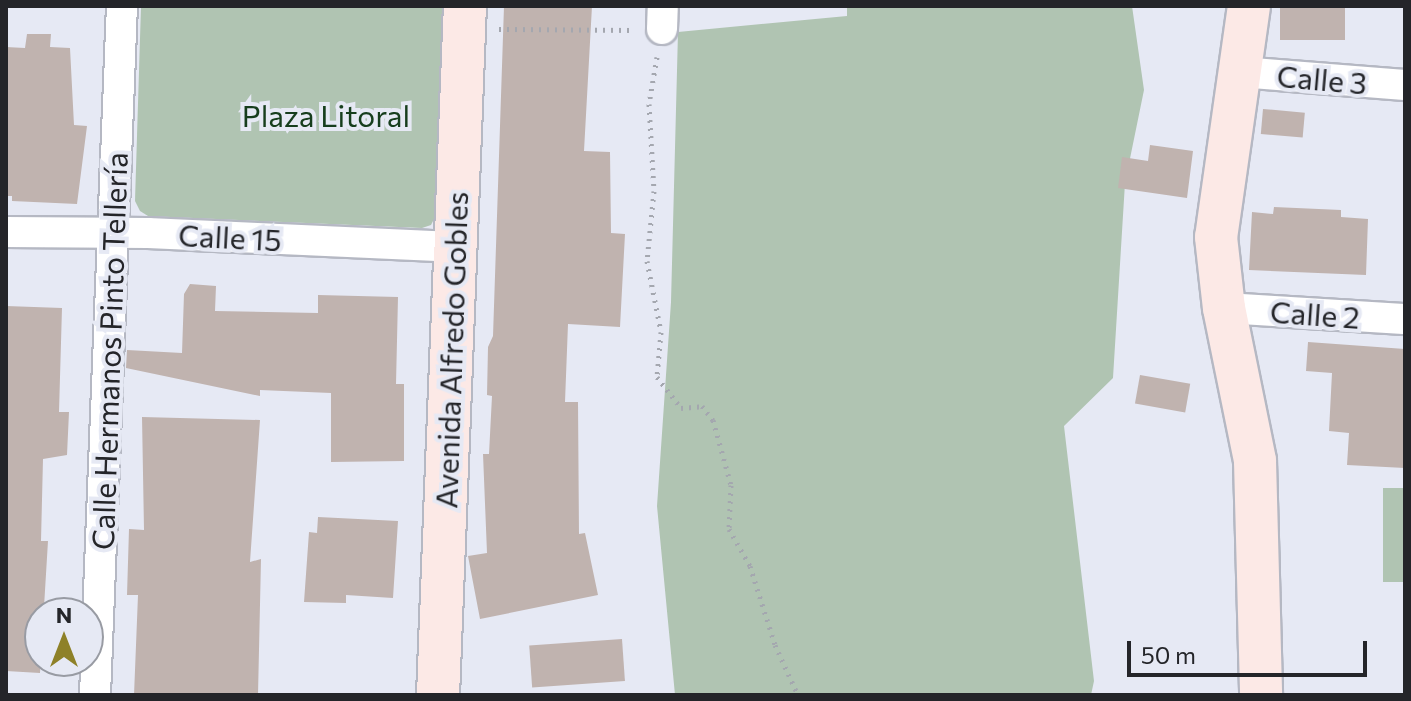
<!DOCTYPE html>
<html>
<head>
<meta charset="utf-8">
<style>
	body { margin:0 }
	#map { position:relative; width:1411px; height:701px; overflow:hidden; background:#e6e9f4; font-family:Commissioner,sans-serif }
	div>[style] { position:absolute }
	.green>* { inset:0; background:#b0c4b2; transform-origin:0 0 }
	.building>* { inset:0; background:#c0b3af; transform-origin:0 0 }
	.path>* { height:5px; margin-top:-2.5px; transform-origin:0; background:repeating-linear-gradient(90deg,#a4a7af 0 2px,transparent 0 8px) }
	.roads { filter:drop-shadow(2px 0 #b5b8c3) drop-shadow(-2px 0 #b5b8c3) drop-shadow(0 2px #b5b8c3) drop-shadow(0 -2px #b5b8c3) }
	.street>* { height:30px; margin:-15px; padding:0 15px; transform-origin:15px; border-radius:15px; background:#fff }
	.secondary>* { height:42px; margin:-21px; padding:0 21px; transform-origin:21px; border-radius:21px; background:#fce9e6 }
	span { translate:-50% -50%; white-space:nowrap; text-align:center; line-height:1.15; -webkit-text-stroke:8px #e6e9f4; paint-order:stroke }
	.street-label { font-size:30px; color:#242529 }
	.park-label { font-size:30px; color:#173e1d }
	.frame { position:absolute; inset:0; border:8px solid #242529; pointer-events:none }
	.north { position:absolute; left:24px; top:597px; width:80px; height:80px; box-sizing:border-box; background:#e6e9f4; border:2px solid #989ba3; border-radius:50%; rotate:0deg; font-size:22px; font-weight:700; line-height:32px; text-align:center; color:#242529 }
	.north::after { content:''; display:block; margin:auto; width:28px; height:36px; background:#8e8128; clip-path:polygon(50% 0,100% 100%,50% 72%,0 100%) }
	.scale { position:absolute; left:1127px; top:641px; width:240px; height:36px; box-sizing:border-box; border:4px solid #242529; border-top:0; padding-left:10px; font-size:24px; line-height:28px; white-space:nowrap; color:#242529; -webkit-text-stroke:6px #e6e9f4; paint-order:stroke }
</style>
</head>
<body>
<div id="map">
	<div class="green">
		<div style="clip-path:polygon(141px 6px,445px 6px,437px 213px,431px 225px,422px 228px,148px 216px,140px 211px,135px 201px)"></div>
		<div style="clip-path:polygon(847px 6px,1132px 6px,1144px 90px,1125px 183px,1113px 378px,1064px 426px,1094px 681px,1091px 695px,675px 695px,657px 506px,671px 302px,678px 32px,847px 16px)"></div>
		<div style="left:1383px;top:488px;width:22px;height:94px"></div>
	</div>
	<div class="building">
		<div style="clip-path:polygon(504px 6px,592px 6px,584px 151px,610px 152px,611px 233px,625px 234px,620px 327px,568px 324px,565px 402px,578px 402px,579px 534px,585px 533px,598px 595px,480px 619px,468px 556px,487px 553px,483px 454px,489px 454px,492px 396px,487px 395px,488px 347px,493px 336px)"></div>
		<div style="left:1280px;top:6px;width:65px;height:34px"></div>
		<div style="clip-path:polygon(27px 34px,51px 34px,50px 47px,70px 48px,74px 125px,87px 126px,77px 204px,12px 201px,12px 196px,6px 196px,6px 47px,25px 48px)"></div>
		<div style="left:1263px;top:109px;width:42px;height:25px;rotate:5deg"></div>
		<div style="clip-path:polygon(1150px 145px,1193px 151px,1187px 198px,1118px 188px,1122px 157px,1148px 161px)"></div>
		<div style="clip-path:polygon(1274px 207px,1341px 210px,1341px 217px,1368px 219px,1366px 275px,1249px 270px,1252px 212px,1273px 214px)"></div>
		<div style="clip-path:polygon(190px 284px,216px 286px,215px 311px,318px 313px,318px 295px,398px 297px,396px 384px,404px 384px,404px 461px,331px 462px,331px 393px,260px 390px,260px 396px,126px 368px,127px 350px,182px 353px,184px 294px)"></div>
		<div style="clip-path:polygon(6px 306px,62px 308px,59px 412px,69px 412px,67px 455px,43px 459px,41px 541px,48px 541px,40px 673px,6px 671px)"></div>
		<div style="clip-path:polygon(1308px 342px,1405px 349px,1405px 468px,1347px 465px,1349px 433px,1329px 431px,1332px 373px,1306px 371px)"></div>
		<div style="left:1140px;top:375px;width:51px;height:29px;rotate:10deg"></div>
		<div style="clip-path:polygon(142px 417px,260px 420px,250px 562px,261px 559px,258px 695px,134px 695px,138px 595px,127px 595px,129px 529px,144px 530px)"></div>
		<div style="clip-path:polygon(318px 517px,398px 521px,393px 598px,346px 595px,346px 603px,304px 602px,309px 532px,317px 533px)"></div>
		<div style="left:622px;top:639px;width:42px;height:93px;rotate:86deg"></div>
	</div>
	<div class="path">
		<div style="left:499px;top:29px;width:134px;rotate:0.4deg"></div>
		<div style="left:657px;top:57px;width:48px;rotate:99.7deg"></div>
		<div style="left:649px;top:104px;width:87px;rotate:86.7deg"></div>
		<div style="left:654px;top:191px;width:70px;rotate:95.7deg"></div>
		<div style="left:647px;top:261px;width:72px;rotate:78.8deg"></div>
		<div style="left:661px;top:332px;width:45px;rotate:95.1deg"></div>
		<div style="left:657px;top:377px;width:39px;rotate:52deg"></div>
		<div style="left:681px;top:408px;width:21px;rotate:-5deg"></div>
		<div style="left:702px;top:406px;width:18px;rotate:52deg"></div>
		<div style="left:713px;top:420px;width:67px;rotate:74.5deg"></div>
		<div style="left:731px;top:485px;width:44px;rotate:92.6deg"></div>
		<div style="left:729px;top:529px;width:43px;rotate:60.4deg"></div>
		<div style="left:750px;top:566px;width:83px;rotate:72.4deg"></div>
		<div style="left:775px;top:645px;width:55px;rotate:65.3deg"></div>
	</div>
	<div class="roads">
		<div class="street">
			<div style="left:662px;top:29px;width:23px;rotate:-88deg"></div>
			<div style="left:1239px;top:72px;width:167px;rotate:4.5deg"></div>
			<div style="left:6px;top:232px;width:142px;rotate:0.4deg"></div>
			<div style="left:148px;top:233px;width:306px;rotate:2.6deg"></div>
			<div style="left:1224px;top:308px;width:181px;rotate:3.5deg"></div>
			<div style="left:95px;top:695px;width:690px;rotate:-87.76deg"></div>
		</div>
		<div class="secondary">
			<div style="left:1249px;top:6px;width:233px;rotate:98.1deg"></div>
			<div style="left:1216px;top:237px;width:71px;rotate:83.6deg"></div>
			<div style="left:1224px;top:308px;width:156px;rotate:78.5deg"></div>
			<div style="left:1255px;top:461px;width:234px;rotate:88.5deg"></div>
			<div style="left:438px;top:695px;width:690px;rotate:-87.76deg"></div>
		</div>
	</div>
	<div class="street-label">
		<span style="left:1322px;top:79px;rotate:5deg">Calle 3</span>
		<span style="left:230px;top:237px;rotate:3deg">Calle 15</span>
		<span style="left:1315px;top:314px;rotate:4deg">Calle 2</span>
		<span style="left:451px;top:350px;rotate:-88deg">Avenida Alfredo Gobles</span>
		<span style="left:109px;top:351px;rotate:-88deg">Calle Hermanos Pinto Tellería</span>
	</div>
	<div class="park-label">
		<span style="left:326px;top:115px">Plaza Litoral</span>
	</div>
	<div class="frame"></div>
	<div class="north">N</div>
	<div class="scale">50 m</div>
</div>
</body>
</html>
